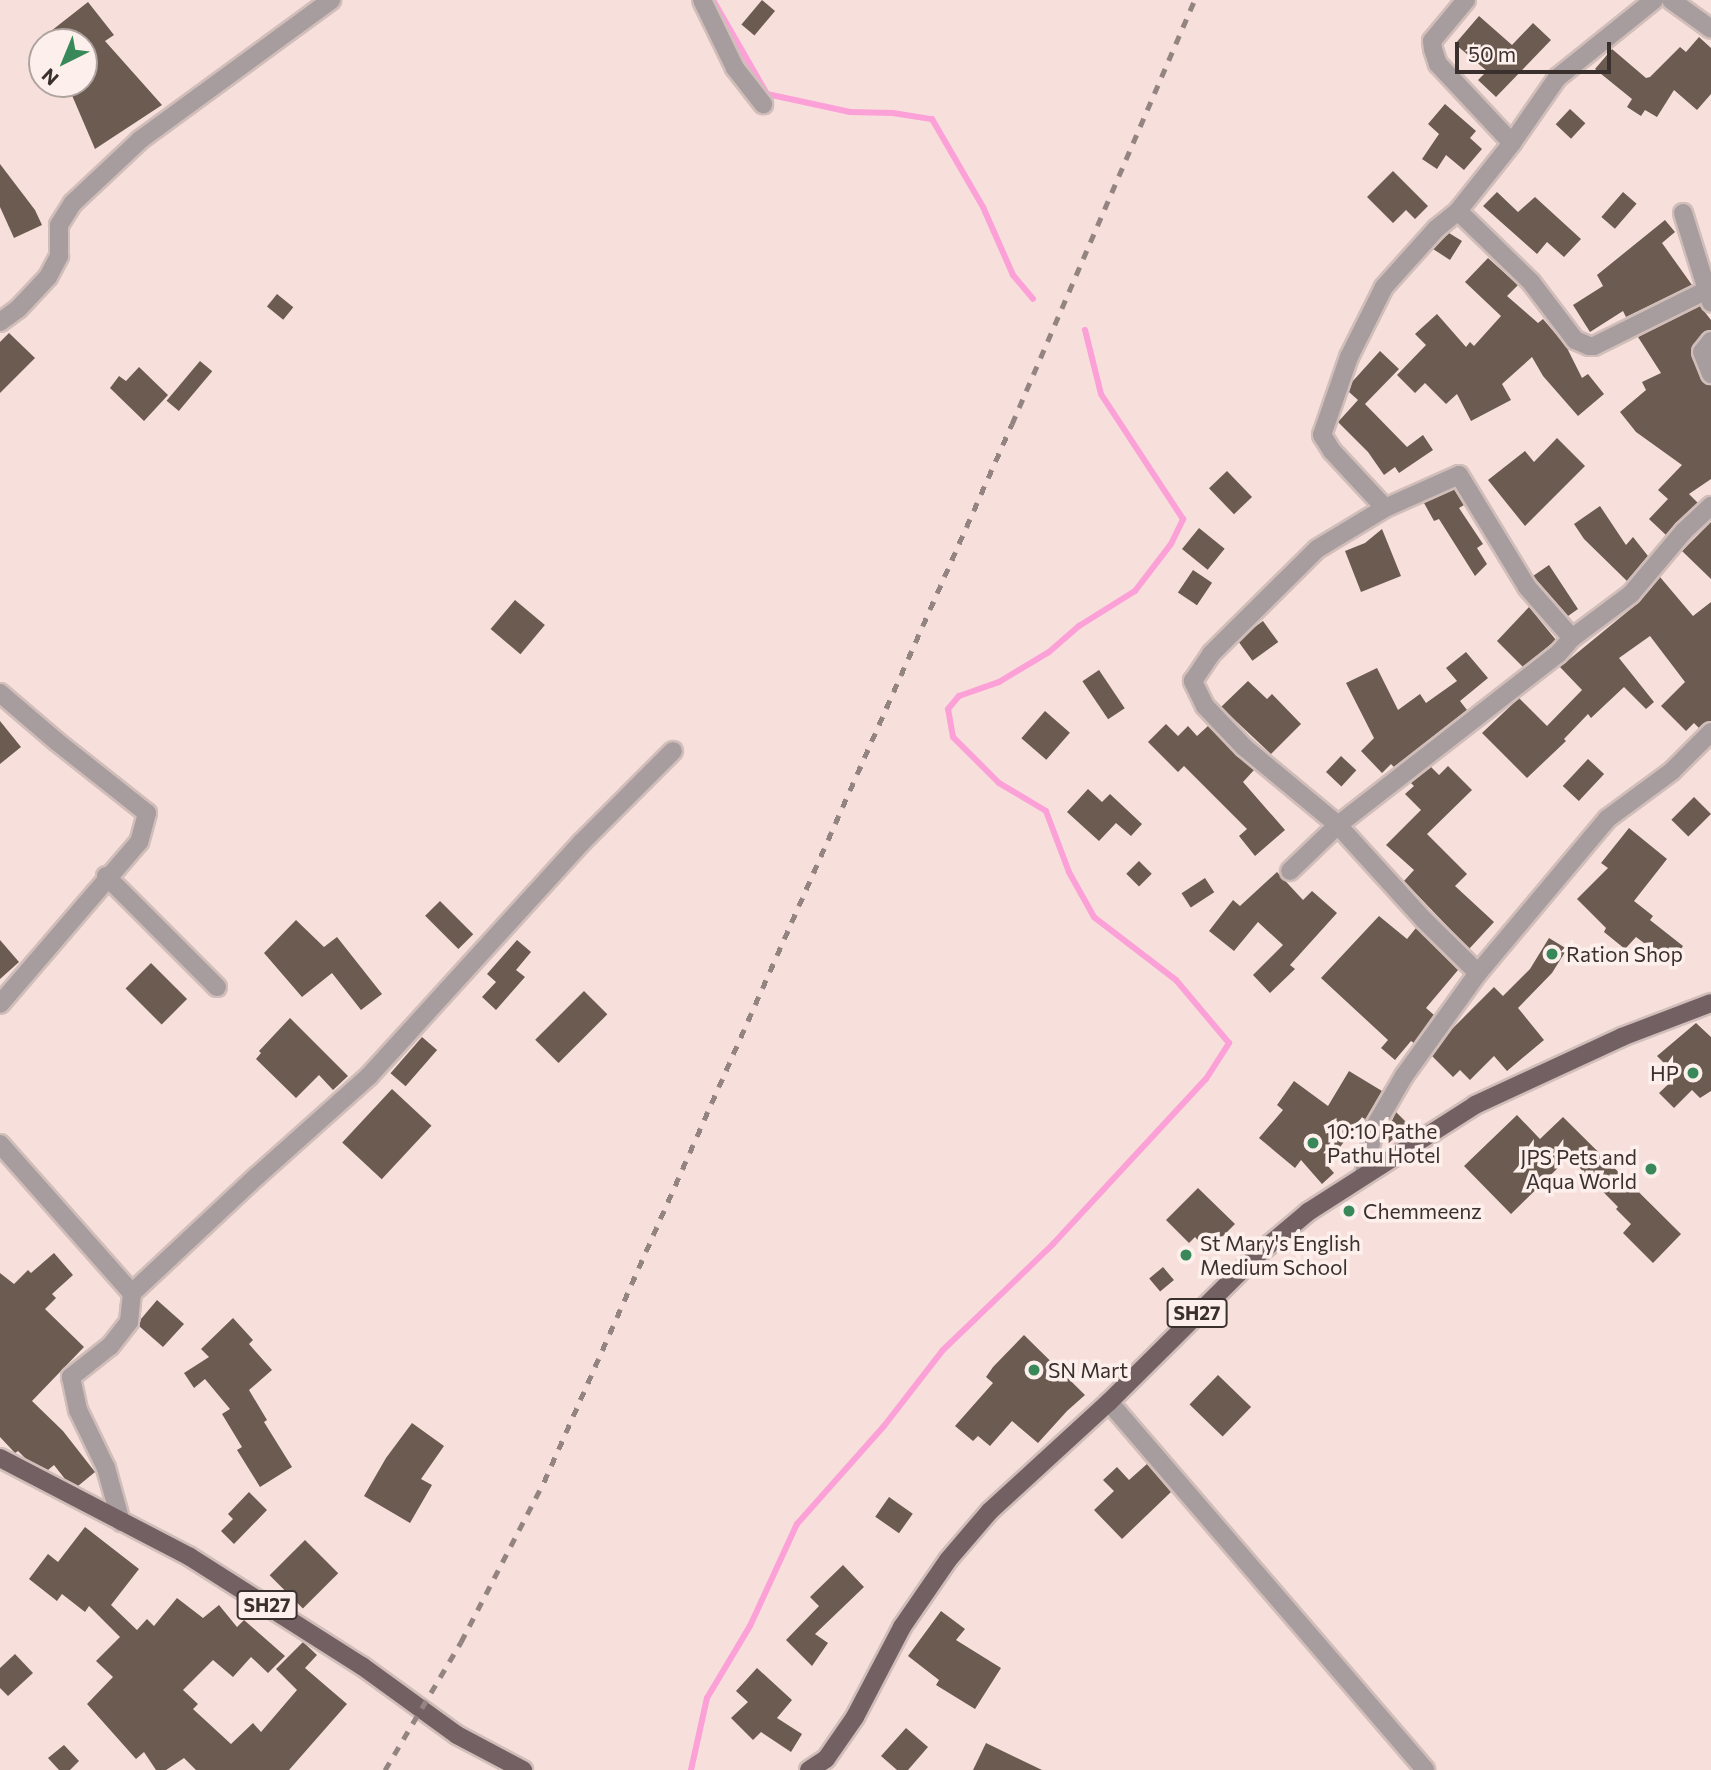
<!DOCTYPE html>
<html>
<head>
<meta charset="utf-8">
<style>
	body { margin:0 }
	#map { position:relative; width:1711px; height:1770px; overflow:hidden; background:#f7e0db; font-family:Commissioner,sans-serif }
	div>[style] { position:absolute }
	.stream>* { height:6px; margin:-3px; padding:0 3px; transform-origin:3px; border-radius:3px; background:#fca0d8 }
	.building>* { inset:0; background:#6b5b50; transform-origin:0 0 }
	.roads { filter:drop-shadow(2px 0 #d1bdb9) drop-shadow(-2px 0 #d1bdb9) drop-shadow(0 2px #d1bdb9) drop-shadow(0 -2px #d1bdb9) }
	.minor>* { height:18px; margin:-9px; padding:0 9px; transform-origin:9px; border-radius:9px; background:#a79d9e }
	.primary>* { height:18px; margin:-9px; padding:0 9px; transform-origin:9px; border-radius:9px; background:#726063 }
	.rail>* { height:5px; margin-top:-2.5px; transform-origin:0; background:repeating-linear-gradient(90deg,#948481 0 9px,transparent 0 18px) }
	.dots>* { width:19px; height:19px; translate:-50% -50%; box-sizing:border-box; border:4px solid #fdefec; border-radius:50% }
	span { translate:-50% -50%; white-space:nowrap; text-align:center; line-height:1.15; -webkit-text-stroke:7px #fdefec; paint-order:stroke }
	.shield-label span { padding:2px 5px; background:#fdefec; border:2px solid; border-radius:5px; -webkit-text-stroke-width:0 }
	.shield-label { font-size:19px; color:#3a312f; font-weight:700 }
	.poi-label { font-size:21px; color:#3a312f }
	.left { translate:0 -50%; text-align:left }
	.right { translate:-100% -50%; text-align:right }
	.north { position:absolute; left:28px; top:28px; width:70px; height:70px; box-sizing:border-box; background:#fdefec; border:2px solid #afa3a0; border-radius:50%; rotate:223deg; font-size:19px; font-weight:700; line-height:28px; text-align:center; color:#3a312f }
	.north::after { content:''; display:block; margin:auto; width:24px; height:32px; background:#398859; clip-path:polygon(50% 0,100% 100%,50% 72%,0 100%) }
	.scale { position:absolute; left:1455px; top:42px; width:156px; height:32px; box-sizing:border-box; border:4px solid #3a312f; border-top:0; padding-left:9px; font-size:21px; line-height:24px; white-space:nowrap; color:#3a312f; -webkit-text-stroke:5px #fdefec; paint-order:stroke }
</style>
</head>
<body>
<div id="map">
	<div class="stream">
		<div style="left:713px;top:0;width:108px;rotate:60.1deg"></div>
		<div style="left:767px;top:94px;width:85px;rotate:12.2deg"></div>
		<div style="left:850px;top:112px;width:43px;rotate:1.3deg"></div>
		<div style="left:893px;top:113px;width:39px;rotate:9deg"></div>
		<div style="left:932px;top:119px;width:102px;rotate:59.9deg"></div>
		<div style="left:983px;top:207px;width:74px;rotate:66.2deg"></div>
		<div style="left:1013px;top:275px;width:31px;rotate:50deg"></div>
		<div style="left:691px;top:1770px;width:74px;rotate:-77.5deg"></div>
		<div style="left:707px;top:1698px;width:84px;rotate:-59.2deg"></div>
		<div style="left:750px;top:1626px;width:112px;rotate:-65.3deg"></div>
		<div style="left:797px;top:1524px;width:131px;rotate:-48.4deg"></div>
		<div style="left:884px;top:1426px;width:96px;rotate:-52.2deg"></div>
		<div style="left:943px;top:1350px;width:153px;rotate:-43.9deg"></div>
		<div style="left:1053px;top:1244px;width:225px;rotate:-47.2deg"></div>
		<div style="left:1206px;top:1079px;width:43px;rotate:-57.4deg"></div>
		<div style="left:1229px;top:1043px;width:82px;rotate:-130.1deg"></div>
		<div style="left:1176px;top:980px;width:103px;rotate:-142.5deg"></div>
		<div style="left:1094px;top:917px;width:51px;rotate:-119.1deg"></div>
		<div style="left:1069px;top:872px;width:65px;rotate:-110.7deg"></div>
		<div style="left:1046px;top:811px;width:55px;rotate:-149.2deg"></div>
		<div style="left:999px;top:783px;width:65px;rotate:-135deg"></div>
		<div style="left:953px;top:737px;width:28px;rotate:-100deg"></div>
		<div style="left:948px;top:709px;width:17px;rotate:-50deg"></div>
		<div style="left:959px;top:696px;width:42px;rotate:-19.3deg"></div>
		<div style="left:999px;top:682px;width:58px;rotate:-31deg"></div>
		<div style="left:1049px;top:652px;width:40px;rotate:-41deg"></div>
		<div style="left:1079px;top:626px;width:66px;rotate:-32deg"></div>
		<div style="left:1135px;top:591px;width:59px;rotate:-52.5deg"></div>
		<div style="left:1171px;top:544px;width:28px;rotate:-64deg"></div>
		<div style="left:1183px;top:519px;width:149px;rotate:-123.3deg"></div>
		<div style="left:1101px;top:394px;width:66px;rotate:-104deg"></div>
	</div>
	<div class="building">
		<div style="left:762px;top:0;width:17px;height:32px;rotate:40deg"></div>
		<div style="clip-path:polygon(88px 2px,114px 35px,105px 41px,162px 105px,95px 149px,71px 93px,84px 84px,84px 42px,37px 42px)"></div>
		<div style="clip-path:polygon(1479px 16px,1512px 45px,1533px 23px,1551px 40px,1496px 97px,1478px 80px,1487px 71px,1455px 44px)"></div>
		<div style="clip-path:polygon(1699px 37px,1711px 48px,1711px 94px,1697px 110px,1674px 90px,1657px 117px,1645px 110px,1641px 116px,1627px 107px,1632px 99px,1595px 69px,1612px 49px,1646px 78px,1650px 77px,1680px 47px,1686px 52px)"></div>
		<div style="clip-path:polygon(1445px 104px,1476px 131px,1470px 138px,1482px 149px,1464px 170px,1446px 155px,1437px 169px,1422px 159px,1439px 134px,1428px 124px)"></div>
		<div style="left:1570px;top:109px;width:21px;height:21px;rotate:43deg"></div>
		<div style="clip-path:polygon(0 164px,35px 210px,42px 225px,14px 238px,0 207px)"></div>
		<div style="clip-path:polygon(1393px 171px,1428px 206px,1415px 219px,1406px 210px,1393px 223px,1367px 197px)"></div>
		<div style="clip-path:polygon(1497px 192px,1518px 212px,1535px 197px,1581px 239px,1564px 257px,1547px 242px,1537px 254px,1483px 206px)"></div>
		<div style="left:1623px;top:192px;width:18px;height:33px;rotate:41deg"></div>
		<div style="clip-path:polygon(1665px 220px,1675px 232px,1662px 243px,1692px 285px,1626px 317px,1623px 311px,1590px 332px,1573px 305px,1603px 286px,1597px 275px)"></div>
		<div style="clip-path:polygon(1449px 233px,1462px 241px,1450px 260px,1433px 249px)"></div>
		<div style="clip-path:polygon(1488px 258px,1518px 285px,1507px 296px,1538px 323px,1543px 319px,1566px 346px,1582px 378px,1588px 374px,1604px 394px,1578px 416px,1543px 376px,1532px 357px,1502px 384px,1511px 400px,1471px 421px,1457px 394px,1446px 404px,1425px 383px,1415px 393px,1397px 375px,1426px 345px,1415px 334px,1437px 314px,1466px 347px,1470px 342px,1474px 346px,1501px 316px,1465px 282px)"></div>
		<div style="left:277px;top:294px;width:21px;height:16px;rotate:39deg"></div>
		<div style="clip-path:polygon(1700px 306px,1711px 320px,1711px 330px,1702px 334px,1691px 351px,1701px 379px,1711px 385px,1711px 479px,1689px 494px,1698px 503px,1666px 535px,1649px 519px,1668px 499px,1658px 490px,1682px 465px,1636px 432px,1620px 412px,1646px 390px,1642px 382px,1661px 373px,1638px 337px)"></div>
		<div style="clip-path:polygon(9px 333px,35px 358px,0 393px,0 342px)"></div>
		<div style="clip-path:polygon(1380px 351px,1399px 369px,1365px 404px,1407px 447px,1423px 435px,1433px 450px,1399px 473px,1395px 467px,1384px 475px,1368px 452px,1338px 422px,1358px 400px,1349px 392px,1352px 382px)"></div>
		<div style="left:200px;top:361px;width:16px;height:52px;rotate:40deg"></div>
		<div style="clip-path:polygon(139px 367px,168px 395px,144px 421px,110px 388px,119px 376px,126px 381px)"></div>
		<div style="clip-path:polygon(1557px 438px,1585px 466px,1525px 526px,1488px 480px,1525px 451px,1534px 462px)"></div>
		<div style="left:1227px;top:471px;width:36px;height:25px;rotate:46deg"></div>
		<div style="clip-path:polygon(1454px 489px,1464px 505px,1459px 508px,1483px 544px,1477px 548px,1487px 564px,1475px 576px,1439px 519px,1434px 521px,1424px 503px)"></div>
		<div style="clip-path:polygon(1600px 506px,1626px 545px,1633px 537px,1648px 556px,1627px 581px,1584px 539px,1574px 524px)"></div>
		<div style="clip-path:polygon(1711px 522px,1711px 579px,1682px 551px)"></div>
		<div style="left:1199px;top:528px;width:33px;height:27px;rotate:39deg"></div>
		<div style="clip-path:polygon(1382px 529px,1401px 576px,1361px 592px,1345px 551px,1365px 543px)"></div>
		<div style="clip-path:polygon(1549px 565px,1578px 609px,1568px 616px,1533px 576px)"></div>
		<div style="left:1193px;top:570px;width:23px;height:27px;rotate:34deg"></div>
		<div style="clip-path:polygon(1660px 577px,1693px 616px,1711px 602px,1711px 721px,1699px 728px,1694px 723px,1686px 731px,1661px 706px,1685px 682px,1650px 636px,1619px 658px,1654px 702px,1646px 709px,1624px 687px,1591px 718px,1588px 714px,1564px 739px,1566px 741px,1527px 778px,1482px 733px,1519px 698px,1547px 726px,1582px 690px,1560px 667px,1638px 603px)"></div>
		<div style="left:515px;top:600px;width:39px;height:38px;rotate:40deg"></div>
		<div style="clip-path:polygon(1529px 607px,1556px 640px,1523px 667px,1497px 641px)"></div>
		<div style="left:1263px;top:621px;width:26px;height:32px;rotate:54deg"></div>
		<div style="clip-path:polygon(1466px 652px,1488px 678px,1460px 701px,1467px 710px,1394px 767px,1391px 764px,1382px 773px,1361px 751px,1374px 738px,1346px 683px,1377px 668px,1398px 710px,1420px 694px,1426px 703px,1457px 681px,1446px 668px)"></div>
		<div style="left:1099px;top:670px;width:46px;height:20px;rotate:56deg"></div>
		<div style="clip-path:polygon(1248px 681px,1267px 699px,1272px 694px,1301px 724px,1271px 754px,1221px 707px)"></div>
		<div style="left:1045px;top:711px;width:33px;height:36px;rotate:41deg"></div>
		<div style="clip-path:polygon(0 721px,21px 747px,0 764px)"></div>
		<div style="clip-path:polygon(1166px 724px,1178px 736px,1188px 726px,1197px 736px,1208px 726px,1254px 770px,1243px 782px,1285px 830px,1255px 856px,1239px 836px,1247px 829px,1184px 766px,1178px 772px,1148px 742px)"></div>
		<div style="left:1341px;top:756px;width:21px;height:22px;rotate:43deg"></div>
		<div style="left:1588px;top:759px;width:22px;height:37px;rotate:43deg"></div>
		<div style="clip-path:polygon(1448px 766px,1472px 790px,1427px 834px,1467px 874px,1455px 886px,1494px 922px,1469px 949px,1404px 881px,1414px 870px,1386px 845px,1421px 810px,1405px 794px,1414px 786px,1411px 783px,1431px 767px,1439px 775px)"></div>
		<div style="clip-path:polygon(1088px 789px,1102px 802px,1110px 794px,1142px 824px,1131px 836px,1116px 823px,1099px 841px,1067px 812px)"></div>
		<div style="left:1694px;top:797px;width:24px;height:32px;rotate:45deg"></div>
		<div style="clip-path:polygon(1629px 828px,1667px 859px,1634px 901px,1653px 916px,1650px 920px,1683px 946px,1671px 963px,1636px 937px,1625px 949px,1604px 932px,1606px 928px,1577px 899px,1608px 868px,1601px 863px)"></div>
		<div style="left:1139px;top:861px;width:18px;height:18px;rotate:45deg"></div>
		<div style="clip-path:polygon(1277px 872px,1303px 900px,1312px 891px,1337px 913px,1290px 965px,1295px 969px,1270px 993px,1253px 975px,1283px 945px,1258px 922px,1234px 951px,1209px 931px,1233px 900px,1240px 906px)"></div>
		<div style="left:1205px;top:878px;width:17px;height:28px;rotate:57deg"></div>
		<div style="left:440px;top:901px;width:47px;height:21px;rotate:45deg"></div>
		<div style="clip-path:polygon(1379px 916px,1407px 939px,1416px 928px,1458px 970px,1426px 1008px,1434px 1015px,1414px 1043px,1411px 1041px,1395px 1060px,1381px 1048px,1388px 1040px,1321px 978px)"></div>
		<div style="clip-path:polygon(296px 920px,324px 947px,337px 937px,382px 994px,361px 1010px,332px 973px,302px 997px,264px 953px)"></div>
		<div style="clip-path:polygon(1549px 938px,1567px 949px,1552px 973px,1518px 1008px,1544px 1040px,1507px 1071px,1494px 1056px,1470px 1080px,1460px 1070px,1453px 1077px,1432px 1056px,1452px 1029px,1494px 987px,1503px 996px,1530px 969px)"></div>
		<div style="clip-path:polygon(0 940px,19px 962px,0 979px)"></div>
		<div style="clip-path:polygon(517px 940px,531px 952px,516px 970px,525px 977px,496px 1010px,482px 997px,496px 982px,487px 974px)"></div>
		<div style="left:151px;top:963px;width:51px;height:36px;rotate:45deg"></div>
		<div style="left:584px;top:991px;width:33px;height:69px;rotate:45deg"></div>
		<div style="clip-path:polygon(290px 1018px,348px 1076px,333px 1090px,319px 1075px,296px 1098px,256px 1059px,261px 1053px,259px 1051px)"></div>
		<div style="clip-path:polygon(1696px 1023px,1711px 1037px,1711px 1091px,1700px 1098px,1692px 1090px,1674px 1108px,1659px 1093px,1677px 1076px,1657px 1056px)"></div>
		<div style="left:422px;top:1037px;width:20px;height:48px;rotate:41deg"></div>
		<div style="clip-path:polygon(1349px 1071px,1382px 1091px,1365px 1120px,1362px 1117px,1327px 1165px,1334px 1173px,1322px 1184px,1301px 1160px,1295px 1168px,1259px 1138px,1283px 1110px,1277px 1105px,1294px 1081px,1328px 1106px)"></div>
		<div style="left:392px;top:1089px;width:54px;height:73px;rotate:43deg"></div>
		<div style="clip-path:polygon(1396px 1112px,1408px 1124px,1389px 1143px,1384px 1138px)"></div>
		<div style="clip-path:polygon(1517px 1115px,1540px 1139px,1563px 1117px,1681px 1234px,1653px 1263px,1623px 1233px,1631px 1224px,1616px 1209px,1618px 1207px,1569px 1157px,1511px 1214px,1464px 1166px)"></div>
		<div style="clip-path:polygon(1198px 1188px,1235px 1224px,1208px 1251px,1195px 1237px,1189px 1243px,1166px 1220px)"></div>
		<div style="clip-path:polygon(54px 1253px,73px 1275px,52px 1294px,56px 1298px,45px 1309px,84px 1347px,32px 1401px,63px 1431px,95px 1472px,78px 1486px,65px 1479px,54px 1465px,48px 1470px,26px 1459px,18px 1451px,15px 1453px,0 1437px,0 1273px,14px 1284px,28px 1270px,31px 1273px)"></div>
		<div style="left:1163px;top:1267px;width:17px;height:18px;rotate:50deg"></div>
		<div style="clip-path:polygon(157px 1300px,184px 1324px,163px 1347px,139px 1326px,141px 1319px)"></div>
		<div style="clip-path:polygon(233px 1318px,253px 1340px,249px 1344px,272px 1370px,249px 1390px,267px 1420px,264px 1422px,292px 1467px,260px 1487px,237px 1450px,242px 1447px,222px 1414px,230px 1409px,205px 1379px,194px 1388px,184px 1373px,209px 1357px,201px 1349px)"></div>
		<div style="clip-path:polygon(1024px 1335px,1085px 1395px,1067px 1411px,1038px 1443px,1012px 1421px,990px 1446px,978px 1436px,973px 1441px,955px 1426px,993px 1383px,986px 1377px,993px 1367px)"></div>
		<div style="left:1218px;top:1375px;width:46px;height:41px;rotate:44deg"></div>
		<div style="clip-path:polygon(412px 1423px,444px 1446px,421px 1479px,432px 1485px,410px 1523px,364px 1496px,386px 1458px)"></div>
		<div style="clip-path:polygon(1147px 1464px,1171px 1492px,1122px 1539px,1094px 1510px,1114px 1491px,1103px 1480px,1117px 1467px,1129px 1480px)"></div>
		<div style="clip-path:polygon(249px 1492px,267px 1510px,234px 1544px,221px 1531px,233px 1519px,228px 1514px)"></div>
		<div style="left:889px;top:1497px;width:29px;height:24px;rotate:35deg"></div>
		<div style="clip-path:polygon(85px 1527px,139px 1569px,111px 1605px,137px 1630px,147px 1619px,154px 1626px,177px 1598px,203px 1618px,219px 1605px,237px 1627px,244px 1620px,285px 1656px,268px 1673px,251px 1657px,233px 1677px,213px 1660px,183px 1690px,198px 1704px,193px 1709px,231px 1744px,253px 1723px,261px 1732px,297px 1690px,276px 1669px,303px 1642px,317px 1655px,305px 1668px,347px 1704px,289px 1770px,196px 1770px,184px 1758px,166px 1770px,156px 1770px,144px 1752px,136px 1759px,87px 1704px,113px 1677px,96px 1661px,120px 1637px,89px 1606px,85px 1612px,62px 1594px,57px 1601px,29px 1579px,48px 1554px,58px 1562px)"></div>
		<div style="left:305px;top:1540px;width:47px;height:50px;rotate:45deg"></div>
		<div style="clip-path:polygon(843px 1565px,864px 1587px,815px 1634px,828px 1643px,812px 1666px,786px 1640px,819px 1606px,810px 1597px)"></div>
		<div style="clip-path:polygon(941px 1611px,965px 1629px,956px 1640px,1001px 1668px,975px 1709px,936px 1685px,939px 1680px,908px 1656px)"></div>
		<div style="clip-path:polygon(15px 1654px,33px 1673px,8px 1696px,0 1688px,0 1668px)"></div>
		<div style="clip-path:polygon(757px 1668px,792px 1700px,777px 1718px,802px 1734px,791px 1752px,761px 1732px,753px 1740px,731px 1718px,748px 1702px,736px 1691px)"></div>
		<div style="clip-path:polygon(906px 1728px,928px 1747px,908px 1770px,897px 1770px,881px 1756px)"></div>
		<div style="clip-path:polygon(986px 1743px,1042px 1770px,973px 1770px)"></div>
		<div style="clip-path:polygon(64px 1745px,79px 1761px,70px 1770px,59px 1770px,48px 1758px)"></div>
	</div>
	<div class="roads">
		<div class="minor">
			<div style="left:702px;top:0;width:76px;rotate:64.1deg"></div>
			<div style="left:735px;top:68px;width:46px;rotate:52.1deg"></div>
			<div style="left:1466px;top:0;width:53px;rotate:129.7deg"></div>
			<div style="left:1432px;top:41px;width:8px;rotate:83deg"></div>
			<div style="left:1433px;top:49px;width:16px;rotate:72deg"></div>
			<div style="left:1438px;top:64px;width:108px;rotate:46.9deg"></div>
			<div style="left:1671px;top:0;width:49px;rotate:35.9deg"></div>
			<div style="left:1458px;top:211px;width:102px;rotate:44.2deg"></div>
			<div style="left:1531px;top:282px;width:73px;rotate:52.8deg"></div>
			<div style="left:1575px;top:340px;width:15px;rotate:23deg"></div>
			<div style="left:1589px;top:346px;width:5px"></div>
			<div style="left:1594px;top:346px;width:126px;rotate:-26.4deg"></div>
			<div style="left:1707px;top:290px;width:13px;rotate:72deg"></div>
			<div style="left:1683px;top:213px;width:81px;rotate:72.7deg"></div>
			<div style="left:0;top:322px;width:22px;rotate:-36deg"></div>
			<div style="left:18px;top:309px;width:44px;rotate:-46.8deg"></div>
			<div style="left:48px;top:277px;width:24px;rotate:-62deg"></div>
			<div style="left:59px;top:256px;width:31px;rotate:-90deg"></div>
			<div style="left:59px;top:225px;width:26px;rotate:-58deg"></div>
			<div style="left:73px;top:203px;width:92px;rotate:-43.2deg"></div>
			<div style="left:140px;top:140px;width:237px;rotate:-36.2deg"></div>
			<div style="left:1711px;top:341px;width:14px;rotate:129deg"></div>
			<div style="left:1702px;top:352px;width:24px;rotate:68deg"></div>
			<div style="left:1385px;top:508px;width:81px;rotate:-24deg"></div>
			<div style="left:1459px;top:475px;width:131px;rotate:58.7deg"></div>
			<div style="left:1527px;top:587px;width:68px;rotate:48.6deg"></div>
			<div style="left:1572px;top:638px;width:74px;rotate:-36.7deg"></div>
			<div style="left:1631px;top:594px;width:82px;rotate:-49.9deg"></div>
			<div style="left:1684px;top:531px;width:37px;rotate:-43deg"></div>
			<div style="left:0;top:693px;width:74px;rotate:40.6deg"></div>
			<div style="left:56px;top:741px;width:116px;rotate:38.4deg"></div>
			<div style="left:147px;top:813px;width:30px;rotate:105deg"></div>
			<div style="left:139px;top:842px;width:213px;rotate:130.6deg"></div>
			<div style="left:1290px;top:871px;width:66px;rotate:-43.8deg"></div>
			<div style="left:1338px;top:825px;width:279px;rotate:-37.9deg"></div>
			<div style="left:1558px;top:654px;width:21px;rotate:-49deg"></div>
			<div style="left:106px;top:876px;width:157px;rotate:45deg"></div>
			<div style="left:1478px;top:973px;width:76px;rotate:-135.5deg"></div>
			<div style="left:1424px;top:920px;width:128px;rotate:-132.2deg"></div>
			<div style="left:1338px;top:825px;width:122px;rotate:-140.3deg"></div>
			<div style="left:1244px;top:747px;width:57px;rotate:-133.6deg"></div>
			<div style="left:1205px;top:706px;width:28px;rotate:-116deg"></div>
			<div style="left:1193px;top:681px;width:32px;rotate:-56deg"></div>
			<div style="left:1211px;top:654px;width:149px;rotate:-44.7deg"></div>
			<div style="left:1317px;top:549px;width:79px;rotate:-31.1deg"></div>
			<div style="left:1385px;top:508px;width:78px;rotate:-132.9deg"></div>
			<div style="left:1332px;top:451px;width:19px;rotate:-122deg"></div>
			<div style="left:1322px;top:435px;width:83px;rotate:-70.9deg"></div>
			<div style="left:1349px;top:357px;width:78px;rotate:-63.4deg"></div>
			<div style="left:1384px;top:287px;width:78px;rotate:-48.1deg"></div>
			<div style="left:1436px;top:229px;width:28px;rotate:-39deg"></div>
			<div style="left:1458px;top:211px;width:87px;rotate:-51.5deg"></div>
			<div style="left:1512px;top:143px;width:79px;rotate:-55.3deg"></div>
			<div style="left:1557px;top:78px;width:124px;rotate:-38.8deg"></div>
			<div style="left:0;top:1144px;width:199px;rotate:48.5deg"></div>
			<div style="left:132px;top:1293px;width:29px;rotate:96deg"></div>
			<div style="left:129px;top:1322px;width:31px;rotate:128deg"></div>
			<div style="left:110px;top:1346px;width:50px;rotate:141.5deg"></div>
			<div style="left:71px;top:1377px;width:34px;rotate:78deg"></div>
			<div style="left:78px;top:1410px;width:64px;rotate:64.2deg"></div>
			<div style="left:106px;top:1468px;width:56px;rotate:74.5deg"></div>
			<div style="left:1364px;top:1174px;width:49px;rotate:-77.1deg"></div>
			<div style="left:1375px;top:1126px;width:58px;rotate:-59.9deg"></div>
			<div style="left:1404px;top:1076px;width:127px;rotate:-54.3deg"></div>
			<div style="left:1478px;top:973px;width:201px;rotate:-50deg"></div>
			<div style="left:1607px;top:819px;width:81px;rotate:-36.4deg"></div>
			<div style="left:1672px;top:771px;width:55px;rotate:-45deg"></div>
			<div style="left:132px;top:1293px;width:170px;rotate:-43.1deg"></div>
			<div style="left:256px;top:1177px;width:152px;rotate:-41.8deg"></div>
			<div style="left:369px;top:1076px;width:315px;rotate:-47.7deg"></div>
			<div style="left:581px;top:843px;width:130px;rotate:-45deg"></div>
			<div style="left:1109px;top:1402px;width:485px;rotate:49.3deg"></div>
		</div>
		<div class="primary">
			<div style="left:0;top:1458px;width:214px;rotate:27.5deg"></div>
			<div style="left:190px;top:1557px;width:204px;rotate:32.4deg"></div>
			<div style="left:362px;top:1666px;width:117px;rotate:36deg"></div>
			<div style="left:457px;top:1735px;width:75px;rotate:27.9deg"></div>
			<div style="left:809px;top:1770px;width:20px;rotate:-33deg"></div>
			<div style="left:826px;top:1759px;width:51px;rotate:-55.4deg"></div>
			<div style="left:855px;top:1717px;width:102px;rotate:-62.4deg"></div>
			<div style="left:902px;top:1627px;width:81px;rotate:-55.5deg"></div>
			<div style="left:948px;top:1560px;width:65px;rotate:-49.4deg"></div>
			<div style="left:990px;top:1511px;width:161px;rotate:-42.5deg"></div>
			<div style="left:1109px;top:1402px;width:209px;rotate:-44.8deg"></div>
			<div style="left:1257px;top:1255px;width:67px;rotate:-40.1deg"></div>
			<div style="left:1308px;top:1212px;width:198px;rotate:-32.6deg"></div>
			<div style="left:1475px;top:1105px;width:162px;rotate:-24.8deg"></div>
			<div style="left:1622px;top:1037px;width:95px;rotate:-20.9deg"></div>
		</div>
	</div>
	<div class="rail">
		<div style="left:385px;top:1770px;width:149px;rotate:-59.3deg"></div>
		<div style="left:461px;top:1642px;width:180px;rotate:-62.6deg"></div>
		<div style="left:544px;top:1482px;width:1157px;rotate:-66.14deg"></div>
		<div style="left:1012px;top:424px;width:462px;rotate:-66.7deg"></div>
	</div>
	<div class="dots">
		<div style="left:1552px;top:954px;background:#398859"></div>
		<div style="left:1693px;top:1073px;background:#398859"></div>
		<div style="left:1313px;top:1143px;background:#398859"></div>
		<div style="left:1651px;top:1169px;background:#398859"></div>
		<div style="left:1349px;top:1211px;background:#398859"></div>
		<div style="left:1186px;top:1255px;background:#398859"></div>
		<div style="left:1034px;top:1370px;background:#398859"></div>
	</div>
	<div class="shield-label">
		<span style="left:1197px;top:1313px">SH27</span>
		<span style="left:267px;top:1605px">SH27</span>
	</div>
	<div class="poi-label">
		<span class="left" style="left:1566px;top:954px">Ration Shop</span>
		<span class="right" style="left:1679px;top:1073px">HP</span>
		<span class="left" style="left:1327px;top:1143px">10:10 Pathe<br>Pathu Hotel</span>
		<span class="right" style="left:1637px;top:1169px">JPS Pets and<br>Aqua World</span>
		<span class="left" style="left:1363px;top:1211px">Chemmeenz</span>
		<span class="left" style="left:1200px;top:1255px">St Mary's English<br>Medium School</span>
		<span class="left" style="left:1048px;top:1370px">SN Mart</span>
	</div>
	<div class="north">N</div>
	<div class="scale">50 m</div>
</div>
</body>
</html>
